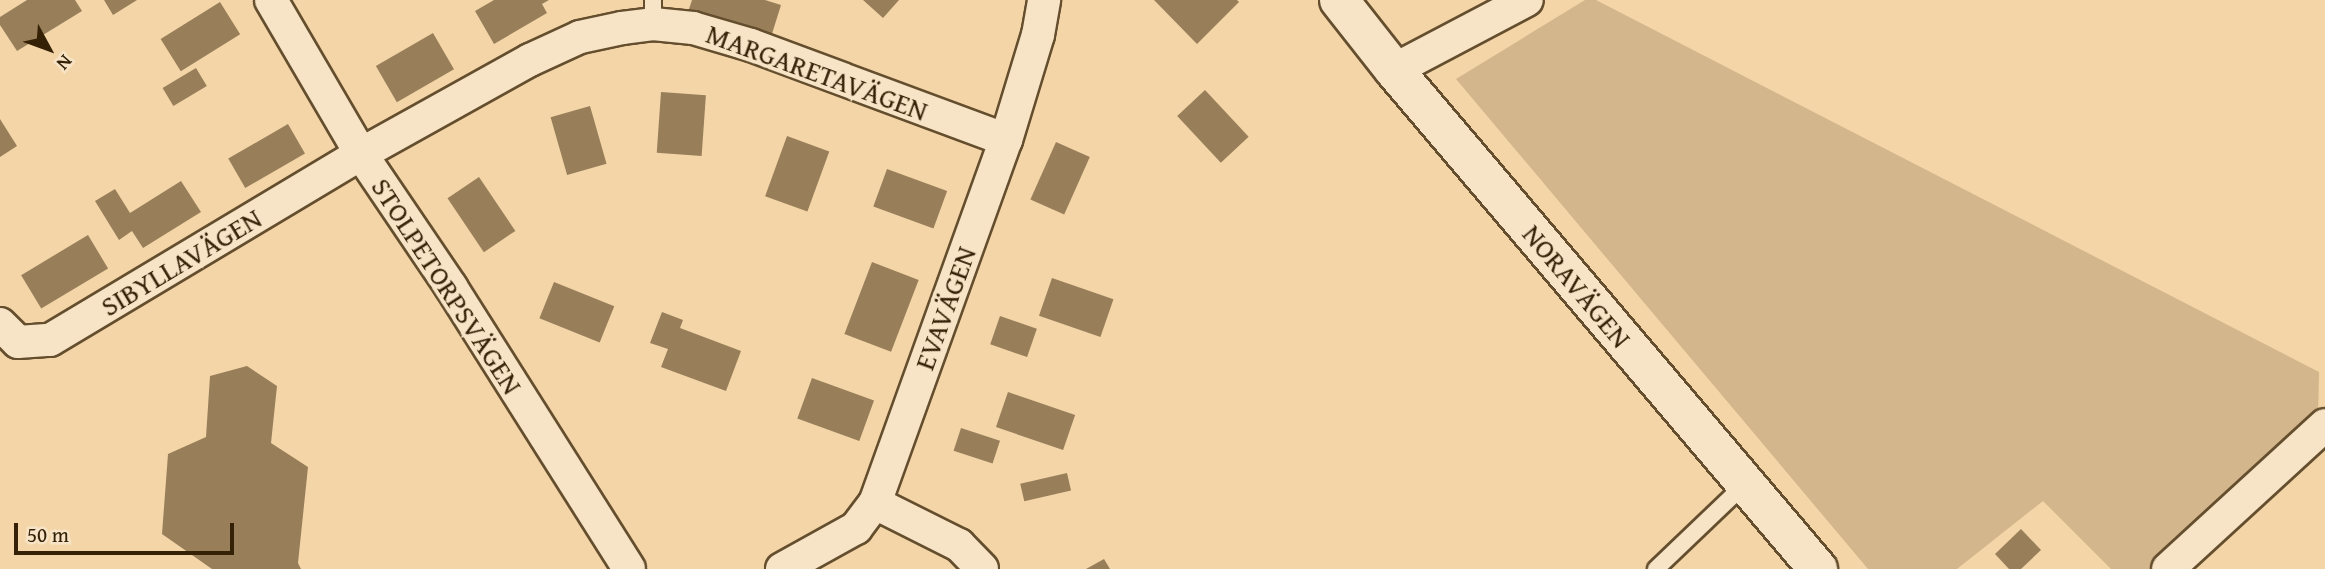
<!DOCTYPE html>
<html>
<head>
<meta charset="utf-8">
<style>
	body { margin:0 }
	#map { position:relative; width:2325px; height:569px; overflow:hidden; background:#f3d5a7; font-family:"Gentium Book Plus",serif }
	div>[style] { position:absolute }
	.green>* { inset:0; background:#d3b68c }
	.building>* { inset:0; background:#987f5a; transform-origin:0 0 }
	.roads { filter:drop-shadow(2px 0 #644e2e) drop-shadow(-2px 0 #644e2e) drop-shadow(0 2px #644e2e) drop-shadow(0 -2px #644e2e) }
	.service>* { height:16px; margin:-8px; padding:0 8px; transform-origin:8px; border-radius:8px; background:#f7e4c6 }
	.minor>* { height:32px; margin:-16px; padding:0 16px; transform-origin:16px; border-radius:16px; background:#f7e4c6 }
	.tertiary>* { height:38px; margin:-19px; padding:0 19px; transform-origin:19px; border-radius:19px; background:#f7e4c6 }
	span { translate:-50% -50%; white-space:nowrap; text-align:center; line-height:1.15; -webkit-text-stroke:7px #f7e4c6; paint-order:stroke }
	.street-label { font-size:28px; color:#352106 }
	.north { position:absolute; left:14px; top:14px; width:70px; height:70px; -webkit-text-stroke:5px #f7e4c6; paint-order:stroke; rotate:131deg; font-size:19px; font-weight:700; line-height:28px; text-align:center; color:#352106 }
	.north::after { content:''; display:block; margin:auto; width:24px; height:32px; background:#352106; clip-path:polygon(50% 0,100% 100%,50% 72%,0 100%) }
	.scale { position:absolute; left:14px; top:523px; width:220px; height:32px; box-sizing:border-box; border:4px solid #352106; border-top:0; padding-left:9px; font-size:21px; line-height:24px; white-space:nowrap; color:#352106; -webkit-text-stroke:5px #f7e4c6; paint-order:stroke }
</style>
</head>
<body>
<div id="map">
	<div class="green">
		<div style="clip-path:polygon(1585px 0,1596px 0,2319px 372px,2318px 419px,2157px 569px,2111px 569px,2043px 501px,1957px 569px,1868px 569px,1456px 79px)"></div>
	</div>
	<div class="building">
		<div style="clip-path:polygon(27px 0,75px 0,82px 11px,17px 51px,0 25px,0 17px)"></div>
		<div style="clip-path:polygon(104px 0,137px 0,113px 15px)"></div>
		<div style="clip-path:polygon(494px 0,549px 0,542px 4px,547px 13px,494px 44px,475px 11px)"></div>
		<div style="clip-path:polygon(692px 0,765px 0,781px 5px,771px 37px,688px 12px)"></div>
		<div style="clip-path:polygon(863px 0,899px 0,883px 18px)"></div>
		<div style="clip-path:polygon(1154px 0,1237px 0,1239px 2px,1197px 44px)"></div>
		<div style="left:220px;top:2px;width:38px;height:70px;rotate:58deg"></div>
		<div style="left:433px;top:33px;width:42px;height:66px;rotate:60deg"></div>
		<div style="left:196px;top:68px;width:21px;height:39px;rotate:59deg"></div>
		<div style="left:1205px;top:90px;width:64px;height:38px;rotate:47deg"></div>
		<div style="left:661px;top:92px;width:45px;height:61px;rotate:4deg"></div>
		<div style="left:590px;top:106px;width:60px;height:41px;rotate:74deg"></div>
		<div style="clip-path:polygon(0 119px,17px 146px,0 157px)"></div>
		<div style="left:288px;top:124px;width:34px;height:69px;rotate:60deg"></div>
		<div style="left:787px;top:136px;width:45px;height:64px;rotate:20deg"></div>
		<div style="left:1056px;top:142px;width:37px;height:63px;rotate:24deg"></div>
		<div style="left:887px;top:169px;width:64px;height:40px;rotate:20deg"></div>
		<div style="left:479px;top:177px;width:65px;height:38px;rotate:56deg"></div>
		<div style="clip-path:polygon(181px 181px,201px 212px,143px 248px,132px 231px,119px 240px,95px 201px,115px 189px,130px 213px)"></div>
		<div style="left:88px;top:235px;width:39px;height:78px;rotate:59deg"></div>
		<div style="left:872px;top:262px;width:50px;height:77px;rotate:21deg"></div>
		<div style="left:1052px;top:278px;width:65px;height:40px;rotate:19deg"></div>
		<div style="left:554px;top:282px;width:65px;height:39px;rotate:22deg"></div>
		<div style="clip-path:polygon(662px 312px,683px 320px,680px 328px,741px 351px,726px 391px,661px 367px,668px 349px,650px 343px)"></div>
		<div style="left:1000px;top:316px;width:39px;height:30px;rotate:19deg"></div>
		<div style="clip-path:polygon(247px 366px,277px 386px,271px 443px,308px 467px,298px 563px,301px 569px,212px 569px,162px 534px,168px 454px,206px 437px,210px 376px)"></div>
		<div style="left:812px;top:378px;width:66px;height:43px;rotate:20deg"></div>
		<div style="left:1008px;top:392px;width:71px;height:37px;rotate:19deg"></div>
		<div style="left:961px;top:428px;width:41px;height:24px;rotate:18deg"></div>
		<div style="left:1067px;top:473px;width:18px;height:48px;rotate:77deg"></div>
		<div style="clip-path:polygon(2021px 529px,2041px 550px,2021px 569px,2009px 569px,1995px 554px)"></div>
		<div style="clip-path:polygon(1104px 559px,1110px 569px,1086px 569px)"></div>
	</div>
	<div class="roads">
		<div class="service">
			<div style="left:653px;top:24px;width:24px;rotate:-90deg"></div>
			<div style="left:1656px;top:569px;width:122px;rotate:-43.7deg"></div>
		</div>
		<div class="minor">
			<div style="left:271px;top:0;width:178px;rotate:59.7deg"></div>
			<div style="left:361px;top:154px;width:161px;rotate:55.9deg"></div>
			<div style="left:451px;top:287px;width:333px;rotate:57.7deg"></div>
			<div style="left:1394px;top:70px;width:150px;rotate:-27.8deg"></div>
			<div style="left:0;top:324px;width:25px;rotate:45deg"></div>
			<div style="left:18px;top:342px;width:32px;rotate:-4deg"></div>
			<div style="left:50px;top:340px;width:362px;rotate:-30.9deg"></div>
			<div style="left:361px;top:154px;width:193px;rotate:-29.1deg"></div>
			<div style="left:530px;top:60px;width:55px;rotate:-24.7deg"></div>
			<div style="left:580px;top:37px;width:43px;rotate:-12.1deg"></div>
			<div style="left:622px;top:28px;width:31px;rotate:-7deg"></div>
			<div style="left:653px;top:24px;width:40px;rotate:5.7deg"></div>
			<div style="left:693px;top:28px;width:60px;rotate:16.3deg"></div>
			<div style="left:751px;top:45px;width:272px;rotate:20.4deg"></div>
			<div style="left:875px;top:503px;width:94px;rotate:26.6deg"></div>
			<div style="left:959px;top:545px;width:33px;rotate:46deg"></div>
			<div style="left:782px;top:569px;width:85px;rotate:-29deg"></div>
			<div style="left:856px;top:528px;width:31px;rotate:-53deg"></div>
			<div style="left:875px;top:503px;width:386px;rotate:-70.2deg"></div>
			<div style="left:1006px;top:140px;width:110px;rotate:-73.1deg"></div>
			<div style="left:1038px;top:35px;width:36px;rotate:-80deg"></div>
			<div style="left:2168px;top:569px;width:213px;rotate:-42.5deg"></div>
		</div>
		<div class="tertiary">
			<div style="left:1339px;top:0;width:89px;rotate:51.8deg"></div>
			<div style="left:1394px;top:70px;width:655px;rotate:49.65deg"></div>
		</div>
	</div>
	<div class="street-label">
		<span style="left:817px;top:72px;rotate:20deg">MARGARETAVÄGEN</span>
		<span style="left:181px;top:262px;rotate:-31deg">SIBYLLAVÄGEN</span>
		<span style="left:447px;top:286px;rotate:57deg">STOLPETORPSVÄGEN</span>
		<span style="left:1577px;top:286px;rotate:50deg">NORAVÄGEN</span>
		<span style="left:945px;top:308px;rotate:-70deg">EVAVÄGEN</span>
	</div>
	<div class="north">N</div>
	<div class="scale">50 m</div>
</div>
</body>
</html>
